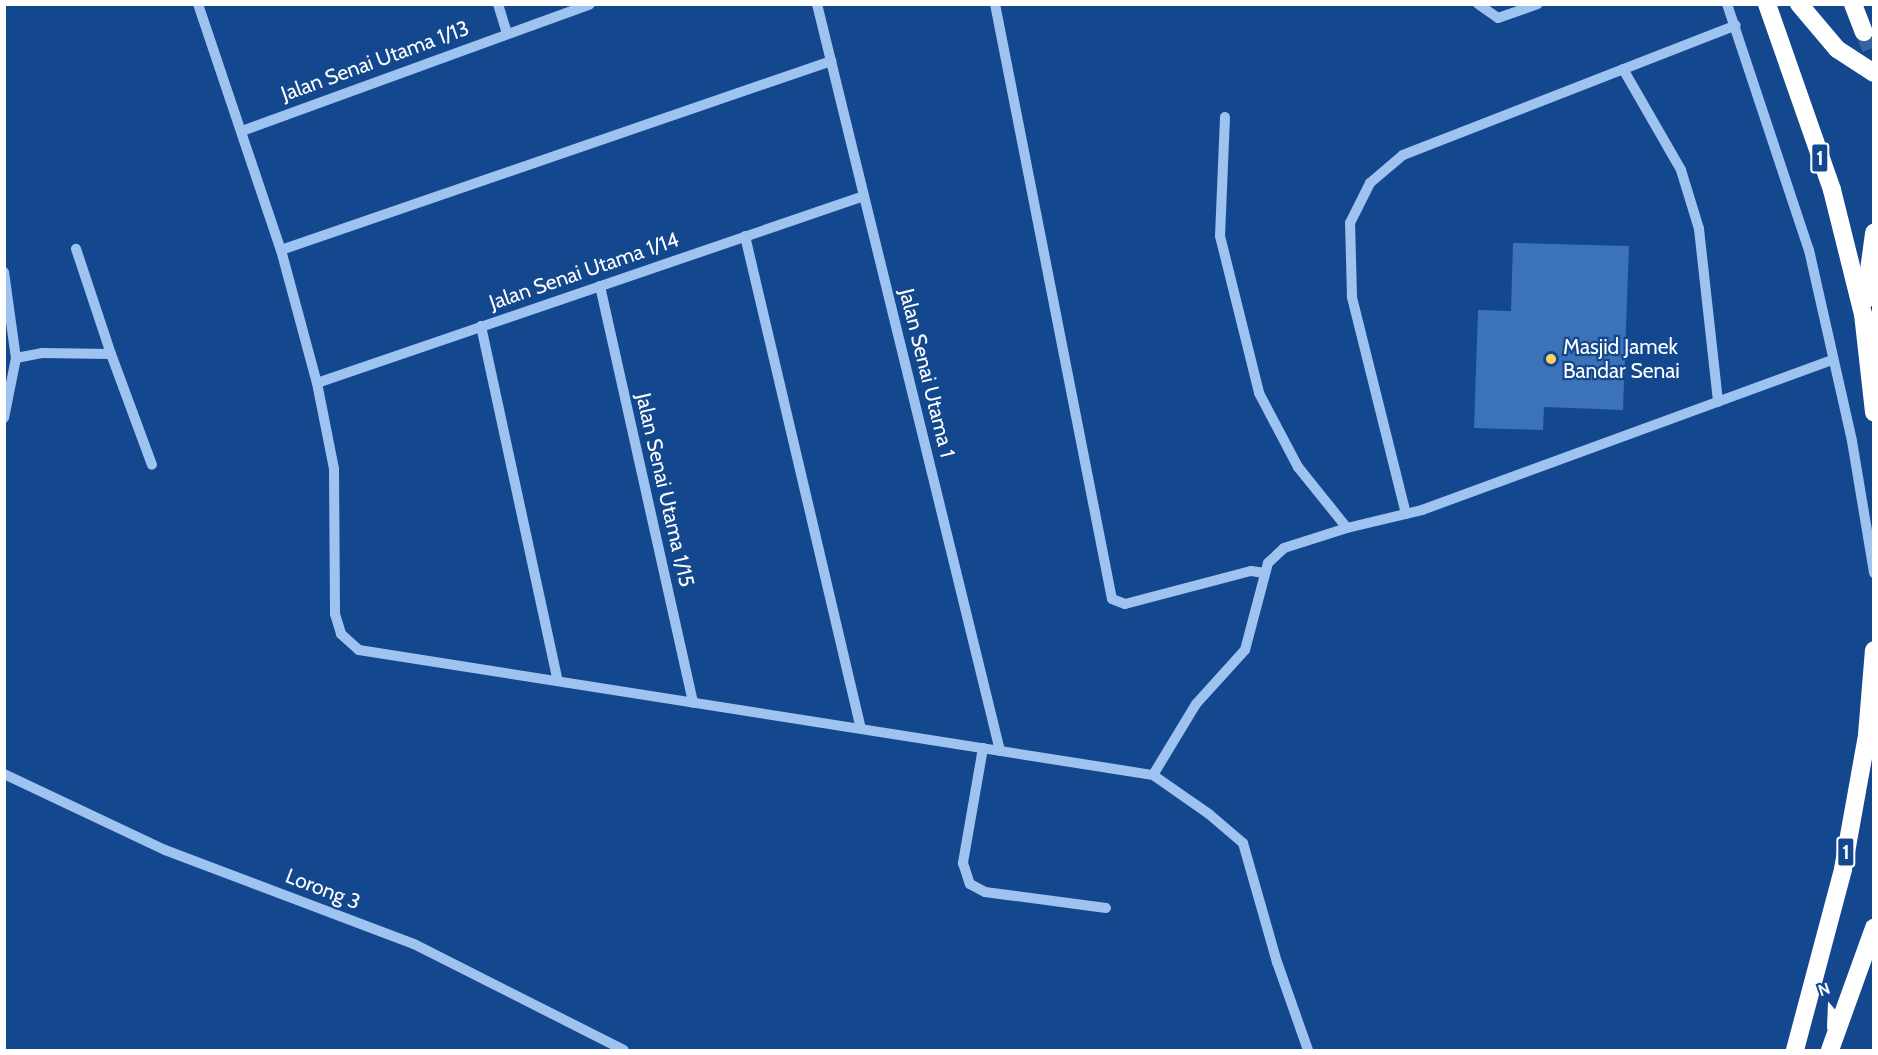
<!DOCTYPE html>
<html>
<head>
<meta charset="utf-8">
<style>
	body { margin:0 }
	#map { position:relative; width:1878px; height:1055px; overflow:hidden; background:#14488e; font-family:Cabin,sans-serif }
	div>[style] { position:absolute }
	.building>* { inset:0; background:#3c72b7 }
	.highway-tunnel>* { height:18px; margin-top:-9px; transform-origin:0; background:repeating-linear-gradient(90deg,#37639f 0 18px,transparent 0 27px) }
	.minor>* { height:10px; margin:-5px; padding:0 5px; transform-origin:5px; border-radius:5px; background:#9ec3f1 }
	.highway>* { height:18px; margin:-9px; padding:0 9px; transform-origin:9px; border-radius:9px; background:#fff }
	.dots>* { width:16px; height:16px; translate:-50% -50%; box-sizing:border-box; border:3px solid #14488e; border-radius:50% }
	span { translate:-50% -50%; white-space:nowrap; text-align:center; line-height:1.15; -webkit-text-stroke:4.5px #14488e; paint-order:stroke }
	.shield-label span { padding:2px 4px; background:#14488e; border:2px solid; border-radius:4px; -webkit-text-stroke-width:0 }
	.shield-label { font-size:20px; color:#fff; font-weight:700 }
	.street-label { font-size:21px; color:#fff }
	.poi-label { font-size:21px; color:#fff }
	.left { translate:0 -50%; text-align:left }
	.frame { position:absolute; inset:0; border:6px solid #fff; pointer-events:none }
	.north { position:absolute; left:1800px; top:977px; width:60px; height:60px; -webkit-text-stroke:4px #14488e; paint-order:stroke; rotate:341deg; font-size:16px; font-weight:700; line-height:24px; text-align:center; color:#fff }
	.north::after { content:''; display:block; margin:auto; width:21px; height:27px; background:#fff; clip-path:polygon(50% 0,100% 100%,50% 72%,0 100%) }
</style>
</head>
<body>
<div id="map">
	<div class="building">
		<div style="clip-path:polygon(1513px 243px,1629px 246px,1623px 410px,1544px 407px,1543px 430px,1474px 428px,1478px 310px,1511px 311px)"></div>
	</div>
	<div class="highway-tunnel">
		<div style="left:1864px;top:32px;width:25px;rotate:67deg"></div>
	</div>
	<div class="minor">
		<div style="left:198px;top:4px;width:260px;rotate:71.4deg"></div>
		<div style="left:281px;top:250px;width:138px;rotate:74.9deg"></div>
		<div style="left:317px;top:383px;width:88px;rotate:78.8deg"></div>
		<div style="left:334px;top:469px;width:145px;rotate:89.6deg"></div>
		<div style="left:335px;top:614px;width:21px;rotate:73deg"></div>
		<div style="left:341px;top:634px;width:24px;rotate:42deg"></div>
		<div style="left:359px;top:650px;width:804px;rotate:8.95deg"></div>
		<div style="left:1153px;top:775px;width:68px;rotate:34.9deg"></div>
		<div style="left:1209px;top:814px;width:45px;rotate:40.5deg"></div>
		<div style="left:1243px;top:843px;width:124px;rotate:74.1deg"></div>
		<div style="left:1277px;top:962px;width:93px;rotate:70.6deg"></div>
		<div style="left:498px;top:4px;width:30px;rotate:73deg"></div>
		<div style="left:817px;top:4px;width:769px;rotate:76.23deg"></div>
		<div style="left:995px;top:4px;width:606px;rotate:78.88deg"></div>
		<div style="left:1112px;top:599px;width:14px;rotate:21deg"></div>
		<div style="left:1125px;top:604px;width:130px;rotate:-14.7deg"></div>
		<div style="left:1251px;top:571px;width:14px;rotate:8deg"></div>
		<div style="left:1478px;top:4px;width:24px;rotate:35deg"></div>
		<div style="left:1498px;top:18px;width:42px;rotate:-19.3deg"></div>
		<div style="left:1727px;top:4px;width:259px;rotate:71.6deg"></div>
		<div style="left:1809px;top:250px;width:196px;rotate:77.3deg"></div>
		<div style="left:1852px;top:441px;width:134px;rotate:80.5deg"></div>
		<div style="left:1623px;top:69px;width:116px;rotate:60.1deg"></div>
		<div style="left:1681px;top:170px;width:62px;rotate:73deg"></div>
		<div style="left:1699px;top:229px;width:174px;rotate:83.7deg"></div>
		<div style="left:1225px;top:117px;width:119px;rotate:92.4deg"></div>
		<div style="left:1220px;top:236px;width:162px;rotate:76deg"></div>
		<div style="left:1259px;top:393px;width:84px;rotate:62.2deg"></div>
		<div style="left:1298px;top:467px;width:78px;rotate:51.2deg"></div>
		<div style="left:242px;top:131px;width:370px;rotate:-20deg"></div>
		<div style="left:745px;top:236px;width:506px;rotate:76.76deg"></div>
		<div style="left:281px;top:250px;width:582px;rotate:-18.96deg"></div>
		<div style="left:4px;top:272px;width:87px;rotate:82.1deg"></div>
		<div style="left:16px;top:358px;width:61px;rotate:101.3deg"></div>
		<div style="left:600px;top:286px;width:427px;rotate:77.4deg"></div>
		<div style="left:481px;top:326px;width:363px;rotate:77.8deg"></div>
		<div style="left:111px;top:354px;width:118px;rotate:69.7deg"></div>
		<div style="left:16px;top:358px;width:26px;rotate:-11deg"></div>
		<div style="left:42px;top:353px;width:69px;rotate:0.8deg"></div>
		<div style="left:111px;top:354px;width:111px;rotate:-108.4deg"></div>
		<div style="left:317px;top:383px;width:578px;rotate:-18.87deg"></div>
		<div style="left:1406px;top:514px;width:224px;rotate:-104deg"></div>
		<div style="left:1352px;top:297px;width:74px;rotate:-91.5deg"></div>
		<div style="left:1350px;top:223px;width:45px;rotate:-63.4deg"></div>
		<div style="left:1370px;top:183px;width:43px;rotate:-40.3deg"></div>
		<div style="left:1403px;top:155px;width:357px;rotate:-21.3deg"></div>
		<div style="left:983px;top:748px;width:117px;rotate:99.9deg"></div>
		<div style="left:963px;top:863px;width:22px;rotate:72deg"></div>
		<div style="left:970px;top:884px;width:17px;rotate:28deg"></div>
		<div style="left:985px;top:892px;width:122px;rotate:7.5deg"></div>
		<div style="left:4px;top:774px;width:178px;rotate:25.3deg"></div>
		<div style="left:165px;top:850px;width:266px;rotate:20.7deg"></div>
		<div style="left:414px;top:944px;width:235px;rotate:26.8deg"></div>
		<div style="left:1153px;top:775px;width:83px;rotate:-58.8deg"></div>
		<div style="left:1196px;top:704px;width:73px;rotate:-47.8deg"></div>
		<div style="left:1245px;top:650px;width:90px;rotate:-75.2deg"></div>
		<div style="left:1268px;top:563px;width:22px;rotate:-43deg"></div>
		<div style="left:1284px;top:548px;width:66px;rotate:-17.6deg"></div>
		<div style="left:1347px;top:528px;width:77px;rotate:-13.5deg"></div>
		<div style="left:1422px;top:510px;width:437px;rotate:-20.1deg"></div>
	</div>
	<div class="highway">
		<div style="left:1767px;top:4px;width:197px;rotate:70.7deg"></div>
		<div style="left:1832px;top:190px;width:128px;rotate:76deg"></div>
		<div style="left:1863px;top:314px;width:99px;rotate:83.6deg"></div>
		<div style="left:1799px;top:4px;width:59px;rotate:49.8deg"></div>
		<div style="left:1837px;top:49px;width:44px;rotate:33deg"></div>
		<div style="left:1853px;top:4px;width:30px;rotate:69deg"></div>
		<div style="left:1865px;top:300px;width:68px;rotate:-82.3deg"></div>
		<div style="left:1795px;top:1050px;width:187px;rotate:-75.1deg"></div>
		<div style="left:1843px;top:869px;width:136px;rotate:-79.8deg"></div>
		<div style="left:1867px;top:735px;width:85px;rotate:-85.3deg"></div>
		<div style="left:1830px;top:1050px;width:130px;rotate:-70.2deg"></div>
	</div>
	<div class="dots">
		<div style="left:1551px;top:359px;background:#ffd15e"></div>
	</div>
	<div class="shield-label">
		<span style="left:1820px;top:158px">1</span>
		<span style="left:1846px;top:852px">1</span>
	</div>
	<div class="street-label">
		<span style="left:375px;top:61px;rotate:-20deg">Jalan Senai Utama 1/13</span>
		<span style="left:584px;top:271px;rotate:-19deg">Jalan Senai Utama 1/14</span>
		<span style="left:927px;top:373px;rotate:76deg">Jalan Senai Utama 1</span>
		<span style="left:665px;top:490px;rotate:77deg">Jalan Senai Utama 1/15</span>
		<span style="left:323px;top:889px;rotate:21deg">Lorong 3</span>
	</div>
	<div class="poi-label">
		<span class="left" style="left:1563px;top:359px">Masjid Jamek<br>Bandar Senai</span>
	</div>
	<div class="frame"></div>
	<div class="north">N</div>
</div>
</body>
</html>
